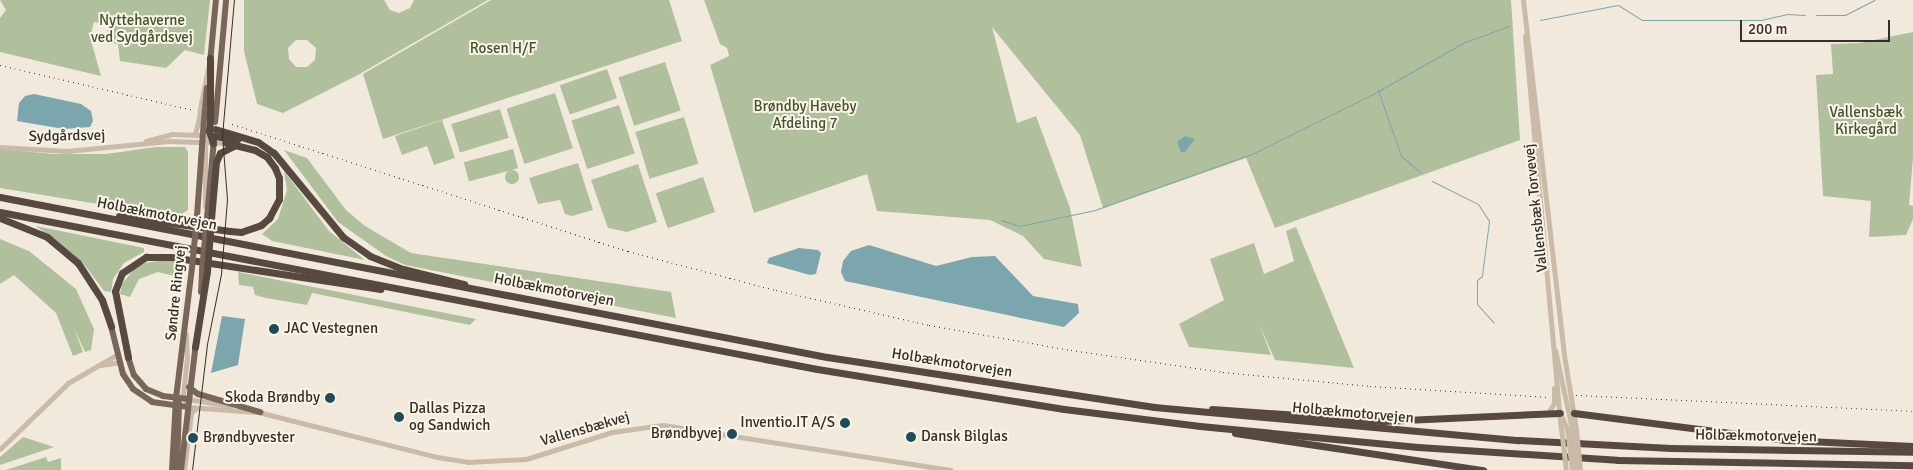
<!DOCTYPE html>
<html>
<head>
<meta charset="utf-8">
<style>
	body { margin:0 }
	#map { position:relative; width:1913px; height:470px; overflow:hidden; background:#f1eadc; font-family:Signika,sans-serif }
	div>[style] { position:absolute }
	.green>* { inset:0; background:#b0c09c; transform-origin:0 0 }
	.round { border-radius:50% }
	.water>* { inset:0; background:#7ba6ae }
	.stream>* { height:1px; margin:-0.5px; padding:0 0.5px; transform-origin:0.5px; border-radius:0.5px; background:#7ba6ae }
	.minor>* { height:5px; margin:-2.5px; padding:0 2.5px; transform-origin:2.5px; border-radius:2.5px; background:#c9bba8 }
	.major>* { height:6px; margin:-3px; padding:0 3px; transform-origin:3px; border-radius:3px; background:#786759 }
	.highway>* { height:7px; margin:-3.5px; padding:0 3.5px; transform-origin:3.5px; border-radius:3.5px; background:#57493f }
	.tram>* { height:1px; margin:-0.5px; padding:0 0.5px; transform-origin:0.5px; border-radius:0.5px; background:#362e28 }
	.rail>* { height:1px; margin-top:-0.5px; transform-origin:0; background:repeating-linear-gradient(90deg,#362e28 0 1px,transparent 0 5px) }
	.minor-bridge>* { height:5px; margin:-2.5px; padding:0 2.5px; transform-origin:2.5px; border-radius:2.5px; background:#c9bba8 }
	.major-bridge>* { height:6px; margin:-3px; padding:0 3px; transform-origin:3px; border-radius:3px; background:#786759 }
	.highway-bridge>* { height:7px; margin:-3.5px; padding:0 3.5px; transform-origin:3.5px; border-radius:3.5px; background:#57493f }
	.dots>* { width:14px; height:14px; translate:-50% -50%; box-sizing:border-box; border:2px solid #f9f3e8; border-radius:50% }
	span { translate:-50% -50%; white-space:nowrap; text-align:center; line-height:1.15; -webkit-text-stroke:4px #f9f3e8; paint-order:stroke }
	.park-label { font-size:15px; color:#41542c }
	.street-label { font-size:15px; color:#362e28 }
	.poi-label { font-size:15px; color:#362e28 }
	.left { translate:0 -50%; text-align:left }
	.right { translate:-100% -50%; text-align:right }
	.scale { position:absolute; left:1740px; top:20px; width:150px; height:22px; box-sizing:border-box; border:2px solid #362e28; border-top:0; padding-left:6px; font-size:15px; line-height:18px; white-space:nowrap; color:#362e28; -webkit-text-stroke:4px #f9f3e8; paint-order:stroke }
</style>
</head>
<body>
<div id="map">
	<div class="green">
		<div style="clip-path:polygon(0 0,210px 0,204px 55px,185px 50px,166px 68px,120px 61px,118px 44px,109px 43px,107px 38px,109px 11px,106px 12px,104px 24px,94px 22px,90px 37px,101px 76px,0 52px,0 18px,6px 10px)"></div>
		<div style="clip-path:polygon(evenodd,244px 0,384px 0,390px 10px,399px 13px,410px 8px,414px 0,488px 0,356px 76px,283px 113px,257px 104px,244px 51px,244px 0,296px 40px,307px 40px,316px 48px,315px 60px,307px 67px,296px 67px,289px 59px,288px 48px,296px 40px)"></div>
		<div style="clip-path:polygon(491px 0,669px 0,682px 41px,383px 139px,363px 74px)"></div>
		<div style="clip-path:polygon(704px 0,1511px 0,1520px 140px,1275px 228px,1246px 158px,1103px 208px,1080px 135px,992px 27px,1017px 123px,1036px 116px,1070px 208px,1082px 267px,1044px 259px,1023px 236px,990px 220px,877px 211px,867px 174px,754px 213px,710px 65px,729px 56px,727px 48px,720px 44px)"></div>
		<div style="clip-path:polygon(1913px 32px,1913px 158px,1909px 205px,1913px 206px,1913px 219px,1906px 235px,1869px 237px,1871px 201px,1823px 196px,1816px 75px,1833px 74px,1831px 44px,1860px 43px)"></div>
		<div style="left:665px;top:62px;width:51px;height:49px;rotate:72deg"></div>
		<div style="left:607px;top:69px;width:31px;height:50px;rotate:71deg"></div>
		<div style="left:555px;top:93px;width:58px;height:51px;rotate:72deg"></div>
		<div style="left:619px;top:105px;width:51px;height:50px;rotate:72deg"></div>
		<div style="left:500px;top:109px;width:30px;height:51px;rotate:73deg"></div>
		<div style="left:684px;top:117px;width:49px;height:51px;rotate:73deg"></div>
		<div style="clip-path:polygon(442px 120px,455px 158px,434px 165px,427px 146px,402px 155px,395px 136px)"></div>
		<div style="clip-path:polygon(156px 147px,185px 147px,188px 152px,188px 210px,177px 217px,0 188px,0 149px,53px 154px,106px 154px)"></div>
		<div style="left:513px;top:149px;width:20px;height:51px;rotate:75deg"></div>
		<div style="clip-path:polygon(284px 150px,307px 158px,346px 210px,365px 226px,411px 253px,671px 292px,676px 318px,405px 265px,386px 256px,338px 222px)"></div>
		<div style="clip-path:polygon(578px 163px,593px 210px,572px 216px,565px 214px,560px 200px,538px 204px,529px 178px)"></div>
		<div style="clip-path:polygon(638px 164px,657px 222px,627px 232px,608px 228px,591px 180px)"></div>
		<div class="round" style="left:505px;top:170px;width:14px;height:14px"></div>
		<div style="clip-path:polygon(284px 171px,329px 231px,365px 260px,272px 241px,262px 234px,278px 219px,287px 190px)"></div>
		<div style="left:703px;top:177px;width:37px;height:50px;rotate:71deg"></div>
		<div style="clip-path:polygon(36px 226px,144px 248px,144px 252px,124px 263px,113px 279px,111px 292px,104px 291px,83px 263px)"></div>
		<div style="clip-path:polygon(1296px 227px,1354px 368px,1275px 360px,1260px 326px,1271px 355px,1189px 347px,1179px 324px,1224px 300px,1210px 259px,1254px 243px,1264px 274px,1294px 261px,1286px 231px)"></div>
		<div style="clip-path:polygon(0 239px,29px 251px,76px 289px,94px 329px,91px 350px,85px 352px,74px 328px,83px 352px,73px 356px,56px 313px,14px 275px,0 284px)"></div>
		<div style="clip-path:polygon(165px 260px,183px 263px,182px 278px,158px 272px,139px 279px,130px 297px,120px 294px,122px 284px,134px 269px,145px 263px)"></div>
		<div style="clip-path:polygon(238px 272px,476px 319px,470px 325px,312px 293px,307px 305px,266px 298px,255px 295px,253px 287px,239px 285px)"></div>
		<div style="clip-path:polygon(23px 437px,54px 447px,0 465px,0 457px)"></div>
		<div style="clip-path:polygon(46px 457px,48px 462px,61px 458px,61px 470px,6px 470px)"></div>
	</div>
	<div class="water">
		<div style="clip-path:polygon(34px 94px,81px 104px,91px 111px,93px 121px,90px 127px,64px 129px,17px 121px,19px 103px,25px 96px)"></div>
		<div style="clip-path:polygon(1185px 136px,1195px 139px,1185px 152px,1181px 152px,1177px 142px)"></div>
		<div style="clip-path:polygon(869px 245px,936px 266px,972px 257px,995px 256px,1033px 296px,1078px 304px,1079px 313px,1064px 327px,845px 281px,841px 272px,843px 261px,851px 251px)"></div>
		<div style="clip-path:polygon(799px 248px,818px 250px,821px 253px,816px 274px,810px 275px,767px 263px,769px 258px)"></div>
		<div style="clip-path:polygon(222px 316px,245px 319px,238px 365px,211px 373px)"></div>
	</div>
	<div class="stream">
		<div style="left:1816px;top:15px;width:29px"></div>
		<div style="left:1845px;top:15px;width:33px;rotate:-27deg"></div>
		<div style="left:1540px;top:20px;width:79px;rotate:-10.9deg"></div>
		<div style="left:1618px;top:5px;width:28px;rotate:32deg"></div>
		<div style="left:1642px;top:20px;width:119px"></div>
		<div style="left:1761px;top:20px;width:27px;rotate:-13deg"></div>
		<div style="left:1787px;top:14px;width:18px;rotate:3deg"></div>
		<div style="left:1378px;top:90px;width:70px;rotate:70.8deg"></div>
		<div style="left:1401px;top:156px;width:25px;rotate:40deg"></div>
		<div style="left:1432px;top:181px;width:51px;rotate:26.6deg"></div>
		<div style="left:1478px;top:204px;width:20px;rotate:57deg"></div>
		<div style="left:1489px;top:221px;width:55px;rotate:97.3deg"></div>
		<div style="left:1482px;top:276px;width:6px;rotate:141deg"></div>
		<div style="left:1477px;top:280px;width:24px;rotate:90deg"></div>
		<div style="left:1477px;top:304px;width:25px;rotate:48deg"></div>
		<div style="left:1001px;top:220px;width:19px;rotate:18deg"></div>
		<div style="left:1019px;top:226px;width:78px;rotate:-11.9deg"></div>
		<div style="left:1095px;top:210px;width:169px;rotate:-19.7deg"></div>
		<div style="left:1254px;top:153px;width:133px;rotate:-26.4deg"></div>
		<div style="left:1373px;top:94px;width:106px;rotate:-29.5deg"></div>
		<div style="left:1465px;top:42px;width:47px;rotate:-20deg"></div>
	</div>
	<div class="minor">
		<div style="left:1523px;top:0;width:363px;rotate:83.4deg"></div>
		<div style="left:1565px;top:361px;width:69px;rotate:80.8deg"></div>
		<div style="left:1525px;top:36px;width:394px;rotate:84.8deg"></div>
		<div style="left:200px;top:109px;width:42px;rotate:-79deg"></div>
		<div style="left:195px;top:134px;width:16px;rotate:-76deg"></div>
		<div style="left:146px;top:141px;width:27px;rotate:-15deg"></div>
		<div style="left:172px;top:134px;width:34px;rotate:2deg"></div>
		<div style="left:0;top:147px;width:67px;rotate:3.4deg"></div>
		<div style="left:67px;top:151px;width:102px;rotate:-5.6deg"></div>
		<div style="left:169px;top:141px;width:57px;rotate:2deg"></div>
		<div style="left:205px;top:206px;width:67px;rotate:-90deg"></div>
		<div style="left:186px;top:334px;width:23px;rotate:88deg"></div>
		<div style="left:187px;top:357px;width:37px;rotate:96deg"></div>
		<div style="left:183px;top:394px;width:14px;rotate:73deg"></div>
		<div style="left:187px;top:407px;width:69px;rotate:4.1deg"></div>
		<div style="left:1555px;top:350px;width:81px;rotate:77.9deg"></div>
		<div style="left:101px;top:365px;width:19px;rotate:-9deg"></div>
		<div style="left:188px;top:399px;width:43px;rotate:9.5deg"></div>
		<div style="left:258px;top:412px;width:185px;rotate:14.1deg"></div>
		<div style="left:437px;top:457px;width:31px;rotate:9deg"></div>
		<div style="left:468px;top:462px;width:58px;rotate:-3deg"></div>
		<div style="left:526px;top:459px;width:90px;rotate:-17.4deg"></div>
		<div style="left:612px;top:432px;width:51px;rotate:-7.8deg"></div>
		<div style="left:663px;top:425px;width:291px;rotate:8.9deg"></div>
		<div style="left:1548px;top:413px;width:12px;rotate:-59deg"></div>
		<div style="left:1554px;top:403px;width:15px;rotate:-90deg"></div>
		<div style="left:1560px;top:413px;width:17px;rotate:66deg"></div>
		<div style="left:0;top:449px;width:95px;rotate:-44.1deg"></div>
		<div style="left:68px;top:383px;width:58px;rotate:-30.1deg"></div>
		<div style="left:184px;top:470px;width:57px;rotate:-83deg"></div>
		<div style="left:191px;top:413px;width:7px;rotate:-45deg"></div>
	</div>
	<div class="major">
		<div style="left:210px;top:63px;width:63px;rotate:-84.6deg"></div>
		<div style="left:205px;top:110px;width:22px;rotate:-85deg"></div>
		<div style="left:216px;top:113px;width:113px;rotate:-84.9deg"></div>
		<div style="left:197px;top:216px;width:97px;rotate:-85.9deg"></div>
		<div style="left:207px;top:218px;width:78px;rotate:-84.9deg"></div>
		<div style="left:201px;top:292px;width:22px;rotate:-87deg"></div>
		<div style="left:111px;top:326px;width:49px;rotate:76deg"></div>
		<div style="left:123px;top:374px;width:18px;rotate:56deg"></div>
		<div style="left:133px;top:389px;width:23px;rotate:34deg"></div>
		<div style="left:152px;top:402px;width:35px;rotate:8deg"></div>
		<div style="left:128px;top:357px;width:19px;rotate:72deg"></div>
		<div style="left:134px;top:375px;width:18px;rotate:49deg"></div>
		<div style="left:146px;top:389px;width:18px;rotate:22deg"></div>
		<div style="left:163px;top:396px;width:25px;rotate:7deg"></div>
		<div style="left:189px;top:387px;width:11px;rotate:38deg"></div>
		<div style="left:198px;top:394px;width:65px;rotate:16.2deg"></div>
		<div style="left:172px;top:470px;width:72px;rotate:-86.8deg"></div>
		<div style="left:176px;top:398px;width:131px;rotate:-83deg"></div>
		<div style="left:177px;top:470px;width:67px;rotate:-88.3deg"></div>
		<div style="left:181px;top:470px;width:129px;rotate:-83.3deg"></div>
	</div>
	<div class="highway">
		<div style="left:210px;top:111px;width:53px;rotate:-90deg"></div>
		<div style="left:210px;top:121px;width:10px;rotate:96deg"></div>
		<div style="left:209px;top:131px;width:13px;rotate:72deg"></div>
		<div style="left:215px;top:129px;width:45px;rotate:16.8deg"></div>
		<div style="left:258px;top:142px;width:19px;rotate:35deg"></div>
		<div style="left:274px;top:153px;width:109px;rotate:50.6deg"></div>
		<div style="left:343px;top:237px;width:33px;rotate:35deg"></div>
		<div style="left:370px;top:256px;width:35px;rotate:22deg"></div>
		<div style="left:403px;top:269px;width:63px;rotate:13.8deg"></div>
		<div style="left:214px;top:136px;width:24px;rotate:7deg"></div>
		<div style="left:0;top:197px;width:842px;rotate:10.95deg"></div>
		<div style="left:827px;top:357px;width:331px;rotate:8.7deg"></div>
		<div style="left:1154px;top:407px;width:366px;rotate:5.2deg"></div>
		<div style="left:1519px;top:440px;width:152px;rotate:3deg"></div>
		<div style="left:1671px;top:448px;width:242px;rotate:0.9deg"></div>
		<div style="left:0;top:212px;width:832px;rotate:10.88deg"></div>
		<div style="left:817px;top:369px;width:250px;rotate:9.2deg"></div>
		<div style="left:1064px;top:409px;width:137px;rotate:7.1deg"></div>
		<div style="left:1200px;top:426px;width:219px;rotate:5.5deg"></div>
		<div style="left:1418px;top:447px;width:199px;rotate:3.7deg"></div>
		<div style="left:1617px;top:460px;width:296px;rotate:1deg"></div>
		<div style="left:119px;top:216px;width:112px;rotate:7.7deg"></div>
		<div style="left:230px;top:231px;width:11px;rotate:5deg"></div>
		<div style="left:241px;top:232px;width:21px;rotate:-19deg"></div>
		<div style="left:261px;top:225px;width:11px;rotate:-41deg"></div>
		<div style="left:269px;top:218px;width:21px;rotate:-62deg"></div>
		<div style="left:279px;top:199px;width:21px;rotate:-90deg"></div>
		<div style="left:279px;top:178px;width:11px;rotate:-112deg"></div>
		<div style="left:275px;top:168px;width:14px;rotate:-126deg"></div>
		<div style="left:267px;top:157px;width:14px;rotate:-150deg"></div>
		<div style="left:255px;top:150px;width:30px;rotate:-166deg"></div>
		<div style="left:0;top:218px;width:51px;rotate:22deg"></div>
		<div style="left:47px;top:237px;width:40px;rotate:40deg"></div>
		<div style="left:78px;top:263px;width:44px;rotate:57deg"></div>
		<div style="left:102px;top:300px;width:28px;rotate:71deg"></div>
		<div style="left:211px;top:219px;width:57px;rotate:-85deg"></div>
		<div style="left:216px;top:162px;width:10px;rotate:-66deg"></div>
		<div style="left:220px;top:153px;width:16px;rotate:-27deg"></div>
		<div style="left:195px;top:347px;width:77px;rotate:-81deg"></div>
		<div style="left:128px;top:357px;width:67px;rotate:-101.1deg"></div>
		<div style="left:115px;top:291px;width:19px;rotate:-69deg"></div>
		<div style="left:122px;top:273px;width:29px;rotate:-34deg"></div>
		<div style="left:146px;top:257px;width:25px"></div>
		<div style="left:171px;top:257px;width:212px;rotate:8.7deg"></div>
		<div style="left:1212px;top:409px;width:171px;rotate:4deg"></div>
		<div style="left:1383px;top:421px;width:177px;rotate:-2.6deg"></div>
		<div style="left:1574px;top:413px;width:214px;rotate:7.3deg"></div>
		<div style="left:1786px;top:440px;width:127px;rotate:2.7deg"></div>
		<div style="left:1235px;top:433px;width:251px;rotate:8.5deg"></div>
	</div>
	<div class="tram">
		<div style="left:192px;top:470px;width:127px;rotate:-83.2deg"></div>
		<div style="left:207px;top:344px;width:71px;rotate:-78.7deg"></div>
		<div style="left:221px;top:274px;width:75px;rotate:-85.4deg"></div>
		<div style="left:227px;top:199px;width:63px;rotate:-94.5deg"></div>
		<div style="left:222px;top:136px;width:137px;rotate:-85deg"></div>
	</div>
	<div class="rail">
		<div style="left:0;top:65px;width:199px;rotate:13.1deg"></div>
		<div style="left:232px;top:124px;width:416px;rotate:17.8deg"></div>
		<div style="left:628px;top:251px;width:153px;rotate:14.8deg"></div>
		<div style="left:776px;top:290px;width:157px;rotate:12.9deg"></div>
		<div style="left:929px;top:325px;width:144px;rotate:10deg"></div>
		<div style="left:1071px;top:350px;width:154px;rotate:8.2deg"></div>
		<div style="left:1223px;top:372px;width:148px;rotate:5.4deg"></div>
		<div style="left:1370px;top:386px;width:180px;rotate:3.5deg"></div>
		<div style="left:1576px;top:395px;width:337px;rotate:2.7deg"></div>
	</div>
	<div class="minor-bridge">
		<div style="left:199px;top:118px;width:9px;rotate:-84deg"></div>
		<div style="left:1561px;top:428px;width:42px;rotate:83.2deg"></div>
		<div style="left:1567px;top:429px;width:41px;rotate:83deg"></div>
		<div style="left:1572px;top:429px;width:41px;rotate:84.4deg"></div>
		<div style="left:1576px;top:429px;width:41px;rotate:84.4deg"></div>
	</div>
	<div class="major-bridge">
		<div style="left:204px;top:119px;width:9px;rotate:-84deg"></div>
		<div style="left:215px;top:122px;width:9px;rotate:-84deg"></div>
		<div style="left:192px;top:268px;width:52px;rotate:-84.5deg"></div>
		<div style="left:202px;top:270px;width:52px;rotate:-84.5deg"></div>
	</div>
	<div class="highway-bridge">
		<div style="left:210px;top:121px;width:10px;rotate:-90deg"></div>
		<div style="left:207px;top:271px;width:52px;rotate:-85.6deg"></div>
	</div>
	<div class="dots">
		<div style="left:274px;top:329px;background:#1e4c57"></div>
		<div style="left:330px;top:398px;background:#1e4c57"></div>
		<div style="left:399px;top:417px;background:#1e4c57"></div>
		<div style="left:845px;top:423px;background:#1e4c57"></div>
		<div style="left:732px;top:434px;background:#1e4c57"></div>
		<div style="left:911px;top:437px;background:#1e4c57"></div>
		<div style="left:193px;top:438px;background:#1e4c57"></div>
	</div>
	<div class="park-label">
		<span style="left:142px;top:29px">Nyttehaverne<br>ved Sydgårdsvej</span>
		<span style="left:503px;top:49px">Rosen H/F</span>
		<span style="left:805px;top:115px">Brøndby Haveby<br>Afdeling 7</span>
		<span style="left:1866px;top:121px">Vallensbæk<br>Kirkegård</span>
	</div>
	<div class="street-label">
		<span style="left:67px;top:136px;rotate:-1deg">Sydgårdsvej</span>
		<span style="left:1536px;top:208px;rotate:-96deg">Vallensbæk Torvevej</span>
		<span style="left:157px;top:214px;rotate:11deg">Holbækmotorvejen</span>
		<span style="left:554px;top:290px;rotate:11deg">Holbækmotorvejen</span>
		<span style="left:176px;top:293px;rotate:-84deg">Søndre Ringvej</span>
		<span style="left:952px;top:363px;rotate:9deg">Holbækmotorvejen</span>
		<span style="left:1353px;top:413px;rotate:5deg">Holbækmotorvejen</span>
		<span style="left:585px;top:429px;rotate:-16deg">Vallensbækvej</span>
		<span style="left:1756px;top:436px;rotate:1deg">Holbækmotorvejen</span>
	</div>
	<div class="poi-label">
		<span class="left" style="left:284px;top:329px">JAC Vestegnen</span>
		<span class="right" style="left:320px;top:398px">Skoda Brøndby</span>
		<span class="left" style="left:409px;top:417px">Dallas Pizza<br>og Sandwich</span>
		<span class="right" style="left:835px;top:423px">Inventio.IT A/S</span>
		<span class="right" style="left:722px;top:434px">Brøndbyvej</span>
		<span class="left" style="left:921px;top:437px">Dansk Bilglas</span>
		<span class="left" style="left:203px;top:438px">Brøndbyvester</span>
	</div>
	<div class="scale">200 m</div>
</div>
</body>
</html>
